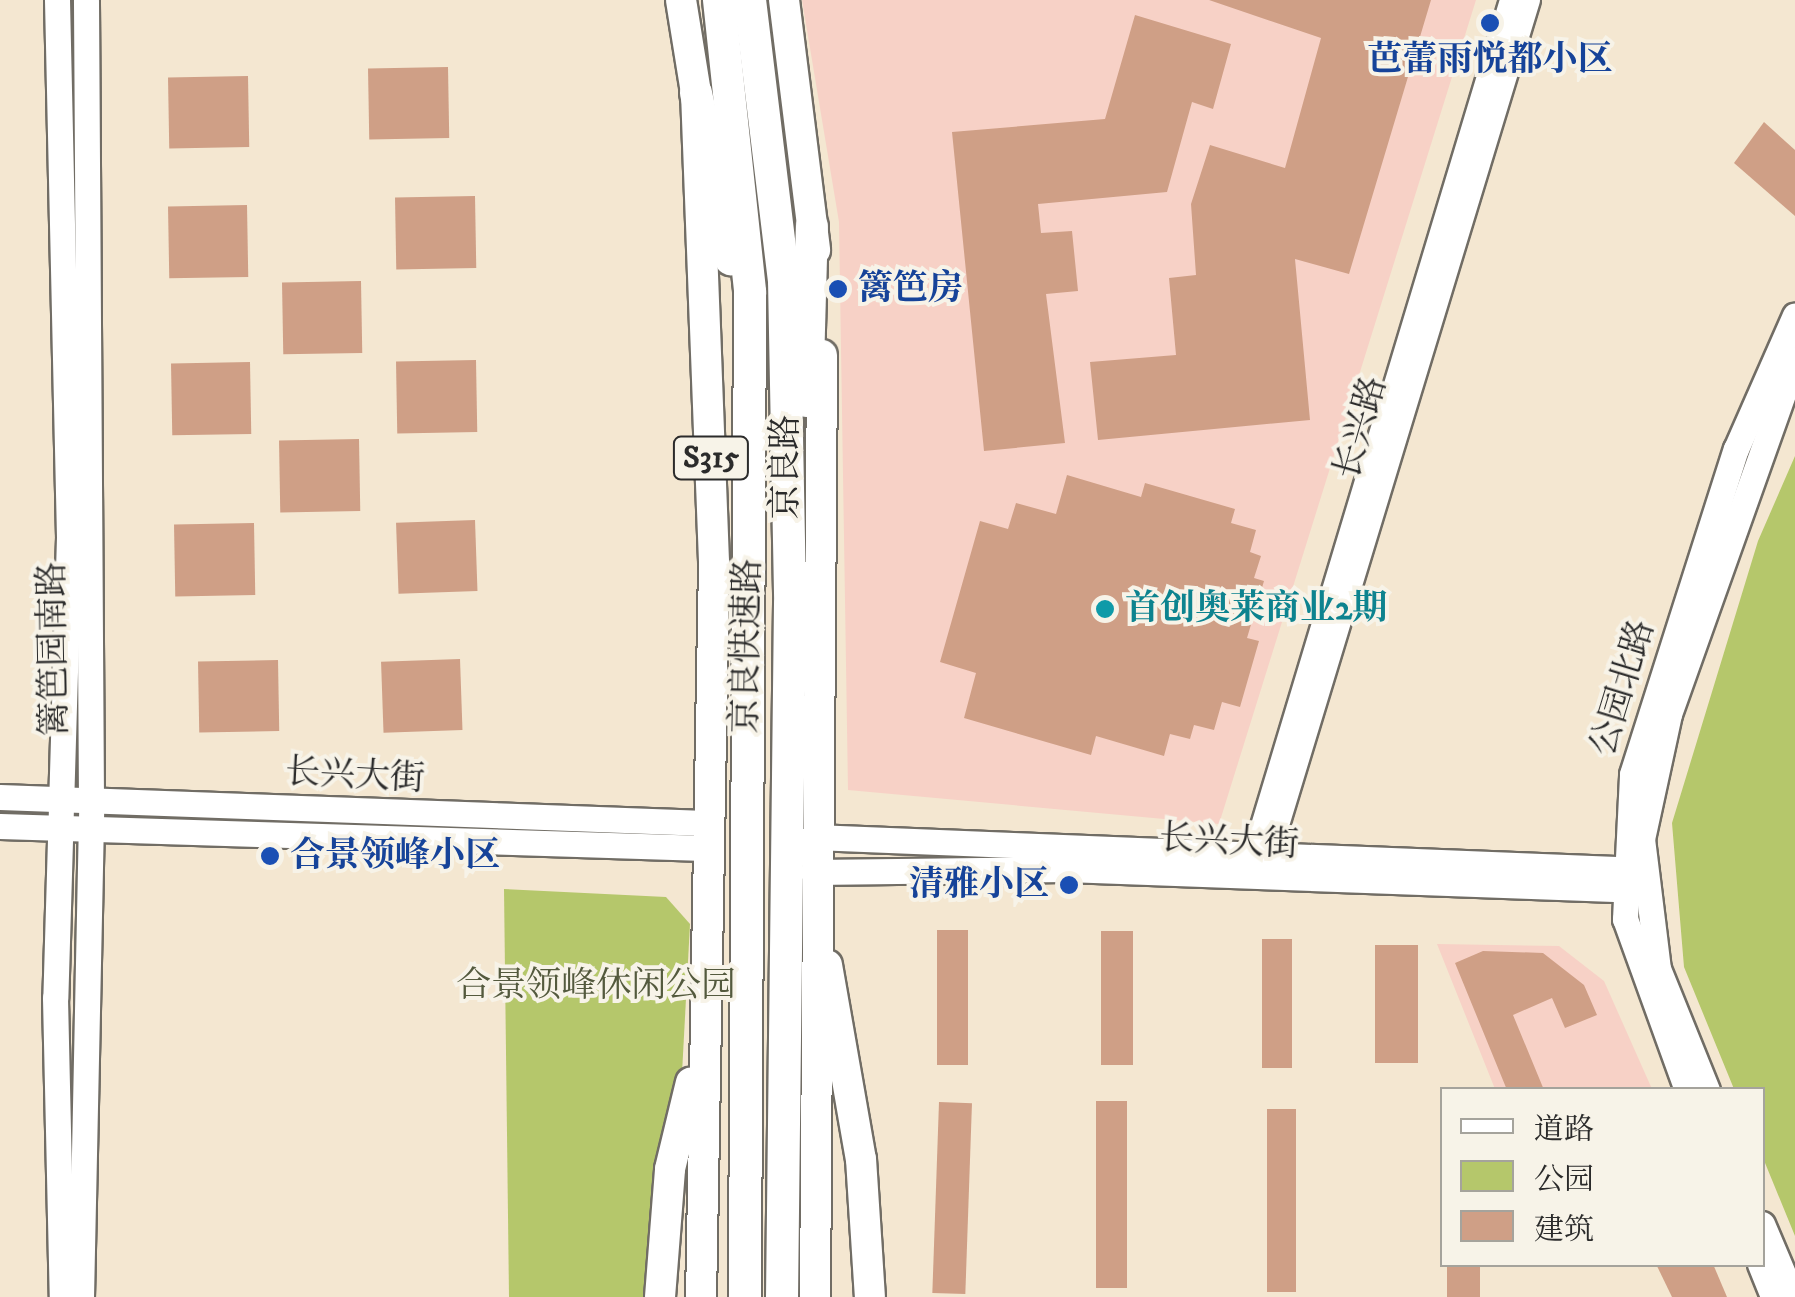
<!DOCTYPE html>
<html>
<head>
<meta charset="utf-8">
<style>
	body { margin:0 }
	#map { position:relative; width:1795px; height:1297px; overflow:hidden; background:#f4e7d1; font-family:"IM FELL DW Pica","Noto Serif SC",serif }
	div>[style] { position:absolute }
	.built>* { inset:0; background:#f7d1c6 }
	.green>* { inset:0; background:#b5c76b }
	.building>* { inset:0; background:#cf9f86; transform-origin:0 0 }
	.roads { filter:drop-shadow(2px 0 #716d65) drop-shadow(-2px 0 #716d65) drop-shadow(0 2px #716d65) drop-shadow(0 -2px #716d65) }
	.minor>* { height:20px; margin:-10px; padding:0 10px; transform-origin:10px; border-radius:10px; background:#fff }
	.tertiary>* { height:25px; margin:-12.5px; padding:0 12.5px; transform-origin:12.5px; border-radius:12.5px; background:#fff }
	.primary>* { height:30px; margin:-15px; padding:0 15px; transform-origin:15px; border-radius:15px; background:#fff }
	.trunk>* { height:32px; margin:-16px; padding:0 16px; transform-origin:16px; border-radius:16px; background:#fff }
	.dots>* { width:28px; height:28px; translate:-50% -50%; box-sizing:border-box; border:5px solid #f7f3e8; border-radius:50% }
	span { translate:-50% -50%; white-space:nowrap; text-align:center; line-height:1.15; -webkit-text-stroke:8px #f7f3e8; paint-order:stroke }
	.shield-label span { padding:2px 8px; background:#f7f3e8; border:2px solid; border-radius:8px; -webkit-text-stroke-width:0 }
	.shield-label { font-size:32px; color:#2b2b2b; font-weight:700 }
	.transit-label { font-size:35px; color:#164399; font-weight:700 }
	.left { translate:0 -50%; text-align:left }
	.right { translate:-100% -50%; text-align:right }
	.street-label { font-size:35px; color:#2b2b2b }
	.culture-label { font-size:35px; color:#0d838f; font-weight:700 }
	.park-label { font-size:35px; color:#545a3e }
	.legend { position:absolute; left:1440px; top:1087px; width:325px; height:180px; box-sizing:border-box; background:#f7f3e8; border:2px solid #a5a39c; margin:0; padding:12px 18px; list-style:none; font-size:30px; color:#2b2b2b }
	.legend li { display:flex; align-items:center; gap:20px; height:50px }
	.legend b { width:50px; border:2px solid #a5a39c }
</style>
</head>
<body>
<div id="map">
	<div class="built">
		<div style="clip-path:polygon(802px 0,1476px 0,1219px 824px,848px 790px,839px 222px)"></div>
		<div style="clip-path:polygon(1437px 944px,1559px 946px,1604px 981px,1652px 1089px,1495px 1089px)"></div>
	</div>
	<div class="green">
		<div style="clip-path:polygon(1795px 456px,1795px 1236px,1763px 1158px,1762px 1090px,1734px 1089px,1684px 967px,1672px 823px,1758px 541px)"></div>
		<div style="clip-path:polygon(504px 889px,666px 897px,690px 924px,670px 1297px,509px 1297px)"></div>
	</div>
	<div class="building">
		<div style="clip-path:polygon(1209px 0,1431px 0,1349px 274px,1295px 259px,1310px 420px,1098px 440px,1090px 362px,1176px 355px,1169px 278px,1196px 275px,1191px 204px,1210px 145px,1285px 168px,1321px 38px)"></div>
		<div style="clip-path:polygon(1135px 15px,1231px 44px,1213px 109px,1192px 102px,1167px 192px,1038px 204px,1041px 233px,1072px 231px,1078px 291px,1046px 294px,1065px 443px,984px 451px,952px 132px,1105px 119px)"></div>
		<div style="left:448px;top:67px;width:71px;height:80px;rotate:89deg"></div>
		<div style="left:248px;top:76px;width:71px;height:80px;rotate:89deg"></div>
		<div style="clip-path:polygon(1764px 122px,1795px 150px,1795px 216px,1734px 163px)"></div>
		<div style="left:475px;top:196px;width:72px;height:80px;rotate:89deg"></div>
		<div style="left:247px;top:205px;width:72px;height:79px;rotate:89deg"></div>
		<div style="left:361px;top:281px;width:72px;height:79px;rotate:89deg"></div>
		<div style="left:476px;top:360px;width:72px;height:80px;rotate:89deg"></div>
		<div style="left:250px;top:362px;width:72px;height:79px;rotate:89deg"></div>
		<div style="left:359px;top:439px;width:72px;height:80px;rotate:89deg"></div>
		<div style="clip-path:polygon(1067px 475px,1141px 497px,1145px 483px,1235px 509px,1231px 523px,1256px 530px,1250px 552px,1261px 556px,1254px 578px,1264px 581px,1247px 638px,1259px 641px,1240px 707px,1222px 702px,1214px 730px,1194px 725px,1190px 739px,1170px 734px,1164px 756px,1096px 736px,1091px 755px,964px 718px,976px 673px,940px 662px,980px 521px,1008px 529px,1016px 503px,1056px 514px)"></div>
		<div style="left:475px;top:520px;width:71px;height:79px;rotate:88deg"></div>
		<div style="left:254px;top:523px;width:72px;height:80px;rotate:89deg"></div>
		<div style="left:460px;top:659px;width:71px;height:79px;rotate:88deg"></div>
		<div style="left:278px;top:660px;width:71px;height:80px;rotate:89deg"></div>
		<div style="left:937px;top:930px;width:31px;height:135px"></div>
		<div style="left:1101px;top:931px;width:32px;height:134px"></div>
		<div style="left:1262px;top:939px;width:30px;height:129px"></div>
		<div style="left:1375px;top:945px;width:43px;height:118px"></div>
		<div style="clip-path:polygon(1483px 951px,1543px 953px,1584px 985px,1597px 1015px,1565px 1028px,1552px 998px,1513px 1015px,1544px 1090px,1507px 1090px,1455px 963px)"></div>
		<div style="left:1096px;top:1101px;width:31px;height:187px"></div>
		<div style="left:939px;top:1102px;width:33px;height:191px;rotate:2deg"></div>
		<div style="left:1267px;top:1109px;width:29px;height:183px"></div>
		<div style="left:1447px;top:1264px;width:33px;height:33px"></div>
		<div style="clip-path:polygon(1656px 1264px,1713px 1264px,1727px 1297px,1672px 1297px)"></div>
	</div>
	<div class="roads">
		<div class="minor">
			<div style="left:1266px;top:868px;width:907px;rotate:-73.08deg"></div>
			<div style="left:1248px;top:869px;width:908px;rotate:-73.22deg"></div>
		</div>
		<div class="tertiary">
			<div style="left:57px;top:0;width:537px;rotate:88.72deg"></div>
			<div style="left:69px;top:537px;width:461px;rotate:91.7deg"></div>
			<div style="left:55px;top:998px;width:299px;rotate:88.7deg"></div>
			<div style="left:0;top:797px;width:706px;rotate:2.11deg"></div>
			<div style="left:0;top:826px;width:705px;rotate:1.79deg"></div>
			<div style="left:814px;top:837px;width:828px;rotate:2.29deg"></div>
			<div style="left:813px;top:872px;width:253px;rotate:-0.7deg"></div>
			<div style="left:1066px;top:869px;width:576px;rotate:2.09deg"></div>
			<div style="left:1687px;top:1090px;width:182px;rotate:-109.9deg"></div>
			<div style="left:1625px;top:919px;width:145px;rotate:-87.2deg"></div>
			<div style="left:1632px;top:774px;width:341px;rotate:-72.3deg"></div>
			<div style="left:1736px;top:449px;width:146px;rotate:-66.2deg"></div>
			<div style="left:1707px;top:1090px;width:131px;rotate:-112deg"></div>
			<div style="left:1658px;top:969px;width:131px;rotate:-97deg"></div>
			<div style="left:1642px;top:839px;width:128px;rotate:-77.8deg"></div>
			<div style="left:1669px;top:714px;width:376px;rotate:-70.4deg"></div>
			<div style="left:1762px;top:1224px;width:79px;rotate:67deg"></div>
			<div style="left:1760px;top:1264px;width:35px;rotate:68deg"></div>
			<div style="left:81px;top:1297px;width:498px;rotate:-88.8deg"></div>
			<div style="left:91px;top:799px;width:799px;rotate:-90.36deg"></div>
		</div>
		<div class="primary">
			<div style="left:681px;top:0;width:94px;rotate:80.8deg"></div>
			<div style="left:696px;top:93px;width:470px;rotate:87.8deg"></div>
			<div style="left:714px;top:563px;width:734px;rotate:91.01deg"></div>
			<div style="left:784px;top:0;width:252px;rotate:82.9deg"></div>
			<div style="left:827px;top:965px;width:197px;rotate:80.1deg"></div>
			<div style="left:861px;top:1159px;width:138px;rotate:86.3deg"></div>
			<div style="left:660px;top:1297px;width:128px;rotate:-85.5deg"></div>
			<div style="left:670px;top:1169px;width:89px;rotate:-76.4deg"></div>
			<div style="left:815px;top:1297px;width:942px;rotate:-89.57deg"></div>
		</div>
		<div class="trunk">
			<div style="left:719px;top:0;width:294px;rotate:83.9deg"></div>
			<div style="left:750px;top:292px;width:1005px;rotate:90.29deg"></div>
			<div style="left:750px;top:0;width:282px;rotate:83.1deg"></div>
			<div style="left:784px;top:280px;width:324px;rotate:88.9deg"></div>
			<div style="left:790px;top:604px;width:693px;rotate:90.66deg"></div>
			<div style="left:696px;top:93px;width:170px;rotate:78.1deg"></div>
			<div style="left:807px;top:401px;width:175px;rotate:-88.4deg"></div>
		</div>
	</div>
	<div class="dots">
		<div style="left:1490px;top:23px;background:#1a4fb4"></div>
		<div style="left:838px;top:289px;background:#1a4fb4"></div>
		<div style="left:1105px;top:609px;background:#0f9aa8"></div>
		<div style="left:270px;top:856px;background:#1a4fb4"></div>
		<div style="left:1069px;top:885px;background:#1a4fb4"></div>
	</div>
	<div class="shield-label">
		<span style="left:711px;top:458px">S315</span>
	</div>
	<div class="transit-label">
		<span style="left:1490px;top:60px">芭蕾雨悦都小区</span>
		<span class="left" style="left:858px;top:289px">篱笆房</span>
		<span class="left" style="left:290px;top:856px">合景领峰小区</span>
		<span class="right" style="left:1049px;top:885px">清雅小区</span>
	</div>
	<div class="street-label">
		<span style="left:1361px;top:428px;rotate:-74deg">长兴路</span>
		<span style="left:786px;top:467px;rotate:-90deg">京良路</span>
		<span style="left:747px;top:646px;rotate:-89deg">京良快速路</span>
		<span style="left:54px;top:649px;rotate:-91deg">篱笆园南路</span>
		<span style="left:1623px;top:688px;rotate:-73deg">公园北路</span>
		<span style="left:355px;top:776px;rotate:3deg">长兴大街</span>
		<span style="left:1229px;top:842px;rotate:3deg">长兴大街</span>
	</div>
	<div class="culture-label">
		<span class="left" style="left:1125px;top:609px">首创奥莱商业2期</span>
	</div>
	<div class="park-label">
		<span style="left:596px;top:986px">合景领峰休闲公园</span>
	</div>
	<ul class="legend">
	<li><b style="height:12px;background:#fff"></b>道路</li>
	<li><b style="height:28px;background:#b5c76b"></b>公园</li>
	<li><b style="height:28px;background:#cf9f86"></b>建筑</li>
	</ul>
</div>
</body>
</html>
